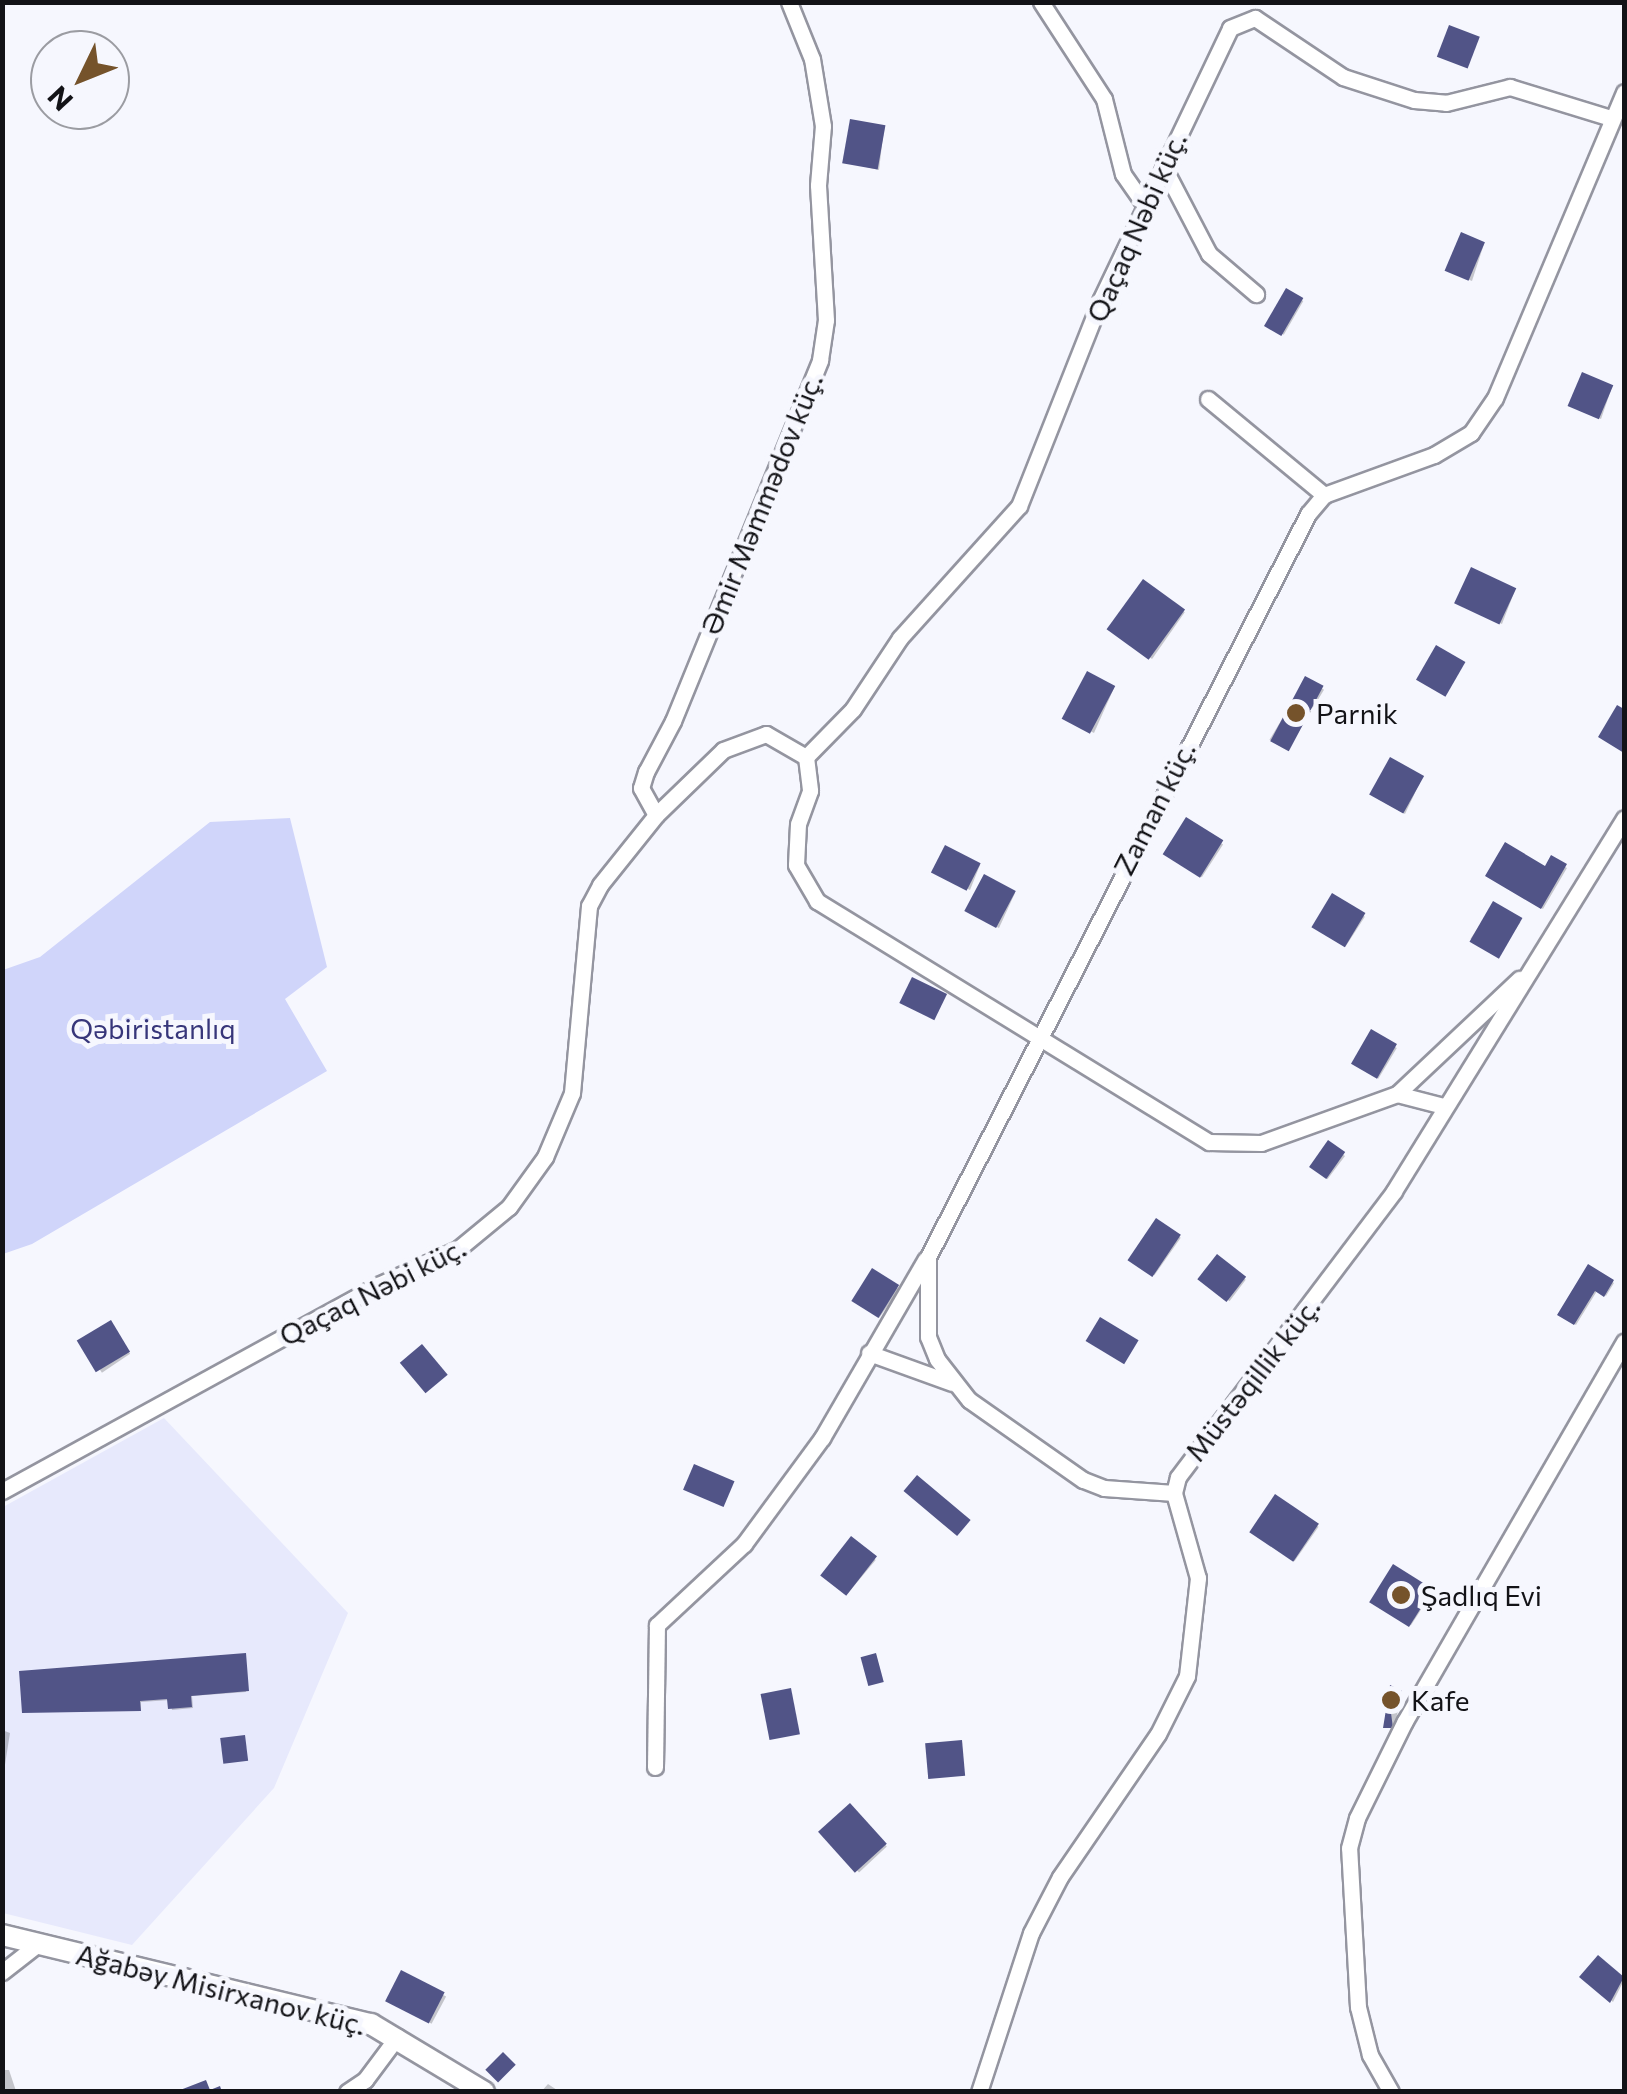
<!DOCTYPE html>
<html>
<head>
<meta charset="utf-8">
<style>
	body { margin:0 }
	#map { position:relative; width:1627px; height:2094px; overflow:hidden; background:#f6f7fe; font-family:Commissioner,sans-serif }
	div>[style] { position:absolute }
	.built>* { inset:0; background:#e7e9fc }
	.green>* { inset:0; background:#d0d5fa }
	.shadow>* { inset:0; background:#0003; transform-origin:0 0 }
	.building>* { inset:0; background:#515487; transform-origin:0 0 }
	.roads { filter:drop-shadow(2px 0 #9495a0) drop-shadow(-2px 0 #9495a0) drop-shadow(0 2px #9495a0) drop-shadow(0 -2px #9495a0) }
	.minor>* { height:15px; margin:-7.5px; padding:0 7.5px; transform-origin:7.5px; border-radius:7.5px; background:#fff }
	.tertiary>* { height:20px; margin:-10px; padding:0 10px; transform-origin:10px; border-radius:10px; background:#fff }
	.dots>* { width:28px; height:28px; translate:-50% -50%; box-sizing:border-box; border:5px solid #f6f7fe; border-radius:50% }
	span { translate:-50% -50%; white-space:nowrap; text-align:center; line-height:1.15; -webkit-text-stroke:10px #f6f7fe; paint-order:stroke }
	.street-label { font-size:28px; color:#131317 }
	.poi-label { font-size:28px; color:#131317 }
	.left { translate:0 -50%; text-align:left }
	.park-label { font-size:28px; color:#37367a }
	.frame { position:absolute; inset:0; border:5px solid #131317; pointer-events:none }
	.north { position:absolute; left:30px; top:30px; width:100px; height:100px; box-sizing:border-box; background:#f6f7fe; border:2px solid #9b9ca2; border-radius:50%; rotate:227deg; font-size:28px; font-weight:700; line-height:40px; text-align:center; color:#131317 }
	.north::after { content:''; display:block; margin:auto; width:35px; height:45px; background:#75532b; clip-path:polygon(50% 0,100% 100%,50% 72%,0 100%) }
</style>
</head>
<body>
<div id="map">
	<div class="built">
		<div style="clip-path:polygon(164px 1418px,348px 1613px,274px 1788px,132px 1945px,3px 1913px,3px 1507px)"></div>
	</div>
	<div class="green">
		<div style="clip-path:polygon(290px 818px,327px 967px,285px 999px,327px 1071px,32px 1244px,3px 1254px,3px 970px,40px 957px,210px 822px)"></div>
	</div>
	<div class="shadow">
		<div style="clip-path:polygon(884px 128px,879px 170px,845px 162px)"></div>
		<div style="clip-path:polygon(1484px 244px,1472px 281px,1450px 272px)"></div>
		<div style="left:1286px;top:291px;width:20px;height:39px;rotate:30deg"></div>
		<div style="clip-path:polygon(1612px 387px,1601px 419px,1572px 407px)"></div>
		<div style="left:1143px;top:583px;width:51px;height:57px;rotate:35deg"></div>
		<div style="clip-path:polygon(1515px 590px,1502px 624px,1458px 604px)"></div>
		<div style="left:1306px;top:679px;width:21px;height:71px;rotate:31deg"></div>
		<div style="clip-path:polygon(1114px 688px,1094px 733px,1068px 720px)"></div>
		<div style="clip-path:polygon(1422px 778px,1405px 814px,1373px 796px)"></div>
		<div style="left:1187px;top:821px;width:43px;height:39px;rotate:33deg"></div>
		<div style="clip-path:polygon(1552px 859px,1567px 868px,1543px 909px,1489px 877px,1546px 870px)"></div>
		<div style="clip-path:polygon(980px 865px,970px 890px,937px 874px)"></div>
		<div style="clip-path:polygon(1015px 893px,999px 928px,969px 913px)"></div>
		<div style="left:1333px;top:896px;width:38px;height:36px;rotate:33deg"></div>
		<div style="left:1494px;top:904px;width:32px;height:42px;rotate:34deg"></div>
		<div style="left:1372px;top:1033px;width:29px;height:36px;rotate:31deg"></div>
		<div style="left:1329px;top:1144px;width:20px;height:29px;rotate:37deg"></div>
		<div style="left:1157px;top:1221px;width:29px;height:46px;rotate:35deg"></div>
		<div style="left:1217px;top:1258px;width:36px;height:27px;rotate:37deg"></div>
		<div style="clip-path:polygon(1588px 1267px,1614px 1283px,1606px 1296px,1597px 1291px,1576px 1325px,1560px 1314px)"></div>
		<div style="left:873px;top:1271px;width:32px;height:35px;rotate:35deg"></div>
		<div style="left:110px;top:1324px;width:36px;height:34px;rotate:56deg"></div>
		<div style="left:1276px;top:1497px;width:52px;height:42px;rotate:35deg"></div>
		<div style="left:852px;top:1540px;width:31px;height:44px;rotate:40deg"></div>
		<div style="left:1394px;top:1567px;width:46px;height:40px;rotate:33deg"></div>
		<div style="clip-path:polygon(243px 1656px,246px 1692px,192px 1696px,193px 1708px,172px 1710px,170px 1700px,141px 1702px,141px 1711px,25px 1711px)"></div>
		<div style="clip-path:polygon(1392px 1689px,1402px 1694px,1394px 1728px,1387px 1728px)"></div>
		<div style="clip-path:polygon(2px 1730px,10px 1733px,4px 1771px,2px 1771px)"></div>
		<div style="left:850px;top:1807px;width:54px;height:38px;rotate:47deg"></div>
		<div style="clip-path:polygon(1598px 1958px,1624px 1980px,1613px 2002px,1583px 1977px)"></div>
		<div style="left:402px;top:1973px;width:50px;height:31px;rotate:28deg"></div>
		<div style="clip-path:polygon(2px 2070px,9px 2070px,16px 2091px,2px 2092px)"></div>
		<div style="clip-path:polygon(548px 2084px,560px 2092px,541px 2092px)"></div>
	</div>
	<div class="building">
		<div style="left:1449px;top:25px;width:33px;height:34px;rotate:21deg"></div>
		<div style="left:850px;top:119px;width:36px;height:45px;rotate:10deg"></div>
		<div style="left:1461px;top:232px;width:26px;height:42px;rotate:23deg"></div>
		<div style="left:1286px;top:288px;width:20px;height:44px;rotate:30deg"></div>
		<div style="left:1582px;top:372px;width:34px;height:37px;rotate:23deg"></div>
		<div style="left:1471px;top:567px;width:50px;height:40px;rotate:25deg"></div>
		<div style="left:1143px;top:579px;width:52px;height:62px;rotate:36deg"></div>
		<div style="left:1436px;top:645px;width:34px;height:40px;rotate:30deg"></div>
		<div style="left:1087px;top:671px;width:32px;height:54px;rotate:28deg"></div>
		<div style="left:1305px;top:676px;width:21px;height:74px;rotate:28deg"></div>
		<div style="clip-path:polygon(1617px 705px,1624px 709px,1624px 753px,1598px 737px)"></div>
		<div style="left:1390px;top:757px;width:39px;height:43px;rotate:29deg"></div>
		<div style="left:1186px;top:817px;width:44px;height:44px;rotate:32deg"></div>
		<div style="clip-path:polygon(1505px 842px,1545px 866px,1551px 855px,1567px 864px,1541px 909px,1485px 876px)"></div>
		<div style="left:945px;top:845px;width:40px;height:31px;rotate:27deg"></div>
		<div style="left:984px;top:874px;width:36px;height:42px;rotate:28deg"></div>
		<div style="left:1332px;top:893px;width:39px;height:40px;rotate:31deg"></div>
		<div style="left:1493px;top:901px;width:34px;height:47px;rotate:30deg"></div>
		<div style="left:912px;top:977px;width:39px;height:29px;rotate:26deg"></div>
		<div style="left:1371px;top:1029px;width:30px;height:40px;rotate:30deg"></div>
		<div style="left:1328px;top:1140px;width:21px;height:33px;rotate:35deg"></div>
		<div style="left:1156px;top:1218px;width:30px;height:51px;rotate:34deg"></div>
		<div style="left:1217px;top:1254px;width:37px;height:32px;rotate:38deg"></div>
		<div style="clip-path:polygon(1588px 1264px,1614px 1280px,1604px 1297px,1595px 1291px,1574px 1325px,1557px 1315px)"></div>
		<div style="left:872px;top:1268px;width:32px;height:39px;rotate:32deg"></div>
		<div style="left:1100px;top:1317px;width:45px;height:28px;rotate:31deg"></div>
		<div style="left:111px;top:1320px;width:37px;height:40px;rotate:59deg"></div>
		<div style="left:422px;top:1344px;width:40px;height:29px;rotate:50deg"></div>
		<div style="left:694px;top:1464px;width:44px;height:28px;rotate:23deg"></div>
		<div style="left:917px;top:1475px;width:70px;height:21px;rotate:40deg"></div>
		<div style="left:1275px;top:1494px;width:53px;height:46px;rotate:34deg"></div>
		<div style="left:851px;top:1536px;width:33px;height:50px;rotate:38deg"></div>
		<div style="left:1393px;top:1564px;width:47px;height:45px;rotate:32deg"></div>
		<div style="clip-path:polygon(246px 1653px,249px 1691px,191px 1696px,192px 1707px,168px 1709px,167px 1699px,140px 1701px,141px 1711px,22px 1713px,19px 1671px)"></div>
		<div style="left:876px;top:1653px;width:30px;height:16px;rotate:75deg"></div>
		<div style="clip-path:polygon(1390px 1685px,1402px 1691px,1391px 1713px,1393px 1728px,1383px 1728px)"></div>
		<div style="left:791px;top:1688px;width:47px;height:31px;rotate:79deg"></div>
		<div style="left:245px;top:1735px;width:26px;height:25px;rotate:83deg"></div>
		<div style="left:962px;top:1740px;width:36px;height:37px;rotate:85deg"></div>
		<div style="left:850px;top:1803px;width:55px;height:43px;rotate:48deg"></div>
		<div style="clip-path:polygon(1598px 1955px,1624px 1977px,1610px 2003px,1579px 1977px)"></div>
		<div style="left:401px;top:1970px;width:49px;height:35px;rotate:27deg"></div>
		<div style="left:503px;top:2052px;width:18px;height:25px;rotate:45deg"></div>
		<div style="clip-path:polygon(206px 2080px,210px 2090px,220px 2086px,222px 2092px,175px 2092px)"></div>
	</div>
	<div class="roads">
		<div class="minor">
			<div style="left:1041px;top:2px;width:116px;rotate:57deg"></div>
			<div style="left:1104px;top:99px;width:77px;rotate:75.8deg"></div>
			<div style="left:1123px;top:174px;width:39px;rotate:55deg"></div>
			<div style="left:1163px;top:166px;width:99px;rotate:62.4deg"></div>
			<div style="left:1209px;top:254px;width:62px;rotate:40.4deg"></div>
			<div style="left:1208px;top:399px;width:151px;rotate:39.6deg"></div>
			<div style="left:806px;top:757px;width:34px;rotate:83deg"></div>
			<div style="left:810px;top:791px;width:35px;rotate:110deg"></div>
			<div style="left:798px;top:824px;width:41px;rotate:92.8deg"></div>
			<div style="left:796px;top:865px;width:42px;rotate:59.7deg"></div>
			<div style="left:817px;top:901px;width:460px;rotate:31.6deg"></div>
			<div style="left:1209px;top:1142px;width:52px;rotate:1.1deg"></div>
			<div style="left:1261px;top:1143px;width:145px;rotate:-19.8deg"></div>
			<div style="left:1397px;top:1094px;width:48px;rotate:14.6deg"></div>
			<div style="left:656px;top:815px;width:31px;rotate:-119deg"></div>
			<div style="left:641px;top:788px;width:17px;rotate:-73deg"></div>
			<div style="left:646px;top:772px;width:58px;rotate:-62.1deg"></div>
			<div style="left:673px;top:721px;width:390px;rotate:-67.8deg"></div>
			<div style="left:820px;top:360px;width:40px;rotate:-81.5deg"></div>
			<div style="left:826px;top:320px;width:135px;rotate:-93.4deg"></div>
			<div style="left:818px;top:185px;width:59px;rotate:-85.2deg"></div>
			<div style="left:823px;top:126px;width:68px;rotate:-99.3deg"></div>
			<div style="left:812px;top:59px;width:61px;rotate:-112deg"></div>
			<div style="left:1397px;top:1094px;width:168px;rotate:-43.3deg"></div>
			<div style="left:869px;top:1353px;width:88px;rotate:19.9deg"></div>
			<div style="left:2px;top:1491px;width:429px;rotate:-28.7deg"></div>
			<div style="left:378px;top:1285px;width:88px;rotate:-24.2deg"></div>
			<div style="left:458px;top:1249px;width:66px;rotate:-39.5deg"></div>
			<div style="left:509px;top:1207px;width:62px;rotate:-54.2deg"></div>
			<div style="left:545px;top:1157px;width:69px;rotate:-67.1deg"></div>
			<div style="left:572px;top:1093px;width:188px;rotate:-84.8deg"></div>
			<div style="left:589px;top:906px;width:24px;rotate:-62deg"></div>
			<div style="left:600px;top:885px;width:90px;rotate:-51.3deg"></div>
			<div style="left:656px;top:815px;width:93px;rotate:-44.1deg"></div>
			<div style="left:723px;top:750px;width:46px;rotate:-20.4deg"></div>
			<div style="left:766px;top:734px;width:46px;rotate:29.9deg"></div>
			<div style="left:806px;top:757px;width:67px;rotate:-45.6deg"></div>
			<div style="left:853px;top:709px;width:85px;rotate:-56.5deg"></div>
			<div style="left:900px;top:638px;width:178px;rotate:-48deg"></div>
			<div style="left:1019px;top:506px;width:220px;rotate:-68.4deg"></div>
			<div style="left:1100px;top:301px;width:302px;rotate:-64.5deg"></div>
			<div style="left:1230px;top:28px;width:27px;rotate:-22deg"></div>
			<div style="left:1255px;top:18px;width:106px;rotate:33.8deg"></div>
			<div style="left:1343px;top:77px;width:75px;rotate:17.9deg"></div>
			<div style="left:1414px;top:100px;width:32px;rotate:5deg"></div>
			<div style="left:1446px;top:103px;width:66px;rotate:-14deg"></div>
			<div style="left:1510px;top:87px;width:106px;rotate:17.1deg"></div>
			<div style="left:1174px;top:1493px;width:70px;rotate:-175.9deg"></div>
			<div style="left:1104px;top:1488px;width:22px;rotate:-159deg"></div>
			<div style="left:1083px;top:1480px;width:139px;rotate:-144.9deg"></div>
			<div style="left:969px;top:1400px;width:52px;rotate:-128deg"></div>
			<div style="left:937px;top:1359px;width:24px;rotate:-112deg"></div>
			<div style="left:928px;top:1337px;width:80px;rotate:-90deg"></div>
			<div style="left:928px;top:1257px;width:835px;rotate:-62.91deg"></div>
			<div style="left:1308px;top:514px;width:25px;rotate:-50deg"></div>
			<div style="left:1324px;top:495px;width:117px;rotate:-20deg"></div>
			<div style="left:1434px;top:455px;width:43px;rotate:-30.7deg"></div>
			<div style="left:1471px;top:433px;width:42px;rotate:-55.6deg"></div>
			<div style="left:1495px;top:398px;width:332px;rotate:-67.1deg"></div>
			<div style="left:655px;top:1767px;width:142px;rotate:-89.2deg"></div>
			<div style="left:657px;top:1625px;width:119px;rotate:-43deg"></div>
			<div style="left:744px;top:1544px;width:132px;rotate:-53.7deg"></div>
			<div style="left:822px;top:1438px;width:206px;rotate:-59.9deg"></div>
			<div style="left:2px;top:1972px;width:46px;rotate:-37.9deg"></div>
			<div style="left:347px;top:2092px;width:22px;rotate:-34deg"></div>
			<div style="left:365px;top:2080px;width:54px;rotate:-53.3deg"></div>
			<div style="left:979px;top:2092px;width:167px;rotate:-71.9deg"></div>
			<div style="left:1031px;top:1933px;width:63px;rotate:-62.6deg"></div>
			<div style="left:1060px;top:1877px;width:173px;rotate:-55.6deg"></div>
			<div style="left:1158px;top:1734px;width:65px;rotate:-63.4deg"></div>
			<div style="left:1187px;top:1676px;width:99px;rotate:-83.6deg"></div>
			<div style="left:1198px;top:1578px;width:88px;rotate:-105.8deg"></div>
			<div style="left:1174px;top:1493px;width:16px;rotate:-76deg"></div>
			<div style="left:1178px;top:1477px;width:358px;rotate:-52.9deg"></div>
			<div style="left:1394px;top:1191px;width:438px;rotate:-58.3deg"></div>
			<div style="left:1391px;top:2092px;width:43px;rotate:-119.6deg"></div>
			<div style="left:1370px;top:2055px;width:49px;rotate:-104deg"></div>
			<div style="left:1358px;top:2007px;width:159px;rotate:-93.2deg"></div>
			<div style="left:1349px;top:1848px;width:31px;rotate:-75deg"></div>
			<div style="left:1357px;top:1818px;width:108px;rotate:-63.7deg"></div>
			<div style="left:1405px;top:1721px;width:438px;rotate:-60deg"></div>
		</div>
		<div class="tertiary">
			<div style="left:2px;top:1935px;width:380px;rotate:13.6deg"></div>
			<div style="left:371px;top:2024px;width:132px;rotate:31deg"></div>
		</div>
	</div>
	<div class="dots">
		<div style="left:1296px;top:713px;background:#75532b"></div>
		<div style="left:1401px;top:1595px;background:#75532b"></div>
		<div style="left:1391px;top:1700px;background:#75532b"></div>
	</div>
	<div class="street-label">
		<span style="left:1136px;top:227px;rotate:-66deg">Qaçaq Nəbi küç.</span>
		<span style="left:761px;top:504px;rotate:-68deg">Əmir Məmmədov küç.</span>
		<span style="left:1154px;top:808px;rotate:-63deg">Zaman küç.</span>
		<span style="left:372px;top:1291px;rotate:-27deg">Qaçaq Nəbi küç.</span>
		<span style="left:1252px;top:1379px;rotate:-52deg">Müstəqillik küç.</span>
		<span style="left:221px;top:1989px;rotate:14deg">Ağabəy Misirxanov küç.</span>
	</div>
	<div class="poi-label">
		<span class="left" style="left:1316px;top:713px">Parnik</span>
		<span class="left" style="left:1421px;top:1595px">Şadlıq Evi</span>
		<span class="left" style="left:1411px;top:1700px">Kafe</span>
	</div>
	<div class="park-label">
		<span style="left:153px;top:1028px">Qəbiristanlıq</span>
	</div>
	<div class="frame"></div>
	<div class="north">N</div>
</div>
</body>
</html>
